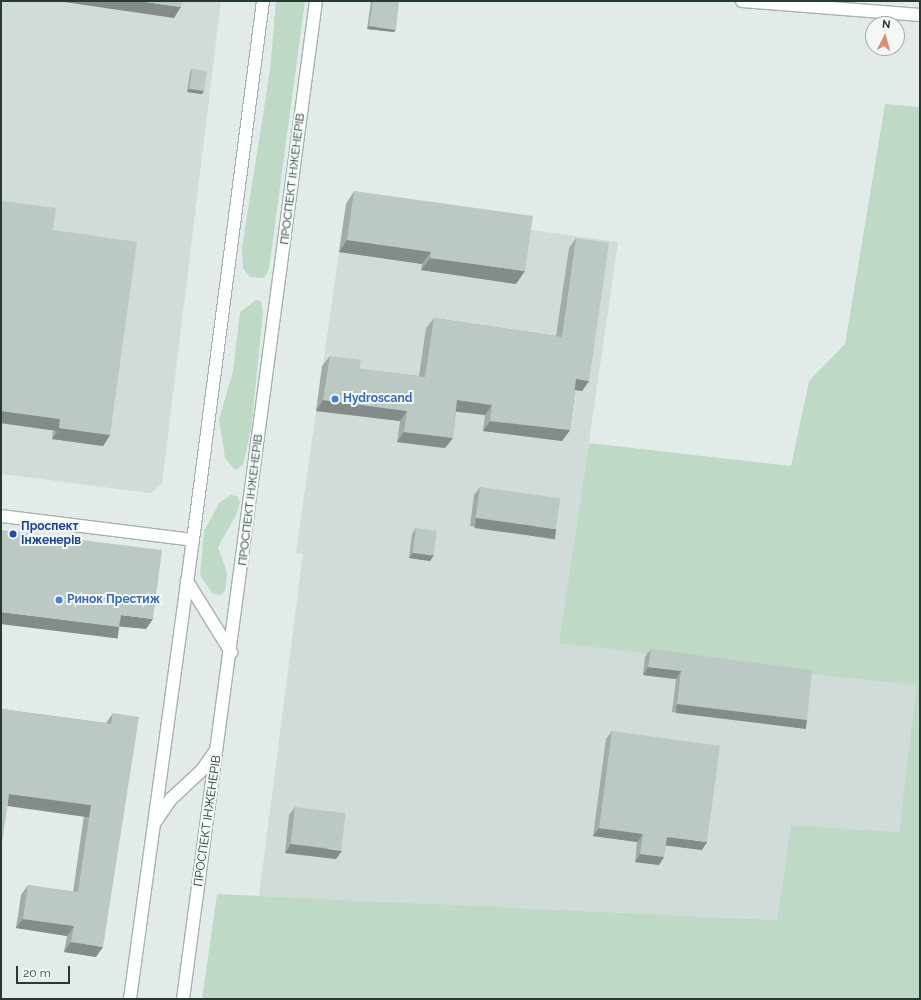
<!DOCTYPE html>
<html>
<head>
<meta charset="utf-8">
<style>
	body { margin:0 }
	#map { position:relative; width:921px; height:1000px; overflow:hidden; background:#e3ebe8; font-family:Raleway,sans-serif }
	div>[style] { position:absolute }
	.built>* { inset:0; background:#d1dbd7 }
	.green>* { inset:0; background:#bedac6 }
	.roads { filter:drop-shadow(1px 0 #a6b2af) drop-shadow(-1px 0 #a6b2af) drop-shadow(0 1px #a6b2af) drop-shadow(0 -1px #a6b2af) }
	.street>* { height:12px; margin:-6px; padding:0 6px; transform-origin:6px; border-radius:6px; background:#fff }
	.secondary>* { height:12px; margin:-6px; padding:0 6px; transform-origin:6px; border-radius:6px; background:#fff }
	.wall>* { inset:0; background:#a1aca9 }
	.shaded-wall>* { inset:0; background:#838c89; transform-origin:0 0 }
	.building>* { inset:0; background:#bbc8c4; transform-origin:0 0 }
	.dots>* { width:11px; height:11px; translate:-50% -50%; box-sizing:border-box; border:2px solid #f3f8f6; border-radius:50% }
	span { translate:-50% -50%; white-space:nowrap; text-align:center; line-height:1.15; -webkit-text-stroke:4px #f3f8f6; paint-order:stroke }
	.street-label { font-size:12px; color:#253a35 }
	.shop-label { font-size:12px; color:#366cbe; font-weight:700 }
	.left { translate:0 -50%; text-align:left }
	.transit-label { font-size:12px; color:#164399; font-weight:700 }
	.frame { position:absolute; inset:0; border:2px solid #253a35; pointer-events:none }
	.north { position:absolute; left:865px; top:16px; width:40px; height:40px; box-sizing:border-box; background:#f3f8f6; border:1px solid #a1aca9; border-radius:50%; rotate:6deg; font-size:11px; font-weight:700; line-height:16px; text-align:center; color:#253a35 }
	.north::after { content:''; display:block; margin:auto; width:14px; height:18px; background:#e28b6a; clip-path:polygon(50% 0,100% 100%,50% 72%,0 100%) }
	.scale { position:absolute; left:16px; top:966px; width:54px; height:18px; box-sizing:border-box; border:2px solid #253a35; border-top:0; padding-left:5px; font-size:12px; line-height:14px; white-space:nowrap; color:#253a35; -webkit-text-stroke:3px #f3f8f6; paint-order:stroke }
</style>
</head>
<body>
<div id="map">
	<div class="built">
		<div style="clip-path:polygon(1px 1px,221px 1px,162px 484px,151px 493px,1px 474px)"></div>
		<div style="clip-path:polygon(346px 204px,618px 242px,568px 586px,644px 653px,918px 685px,899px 832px,791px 825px,777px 920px,259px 896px,303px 554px,296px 553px)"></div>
	</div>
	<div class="green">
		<div style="clip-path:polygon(276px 1px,305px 1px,269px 269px,264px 278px,250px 277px,243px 268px,242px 248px,270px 70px)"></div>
		<div style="clip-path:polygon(885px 104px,920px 107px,920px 999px,202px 999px,217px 894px,777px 920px,791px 825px,899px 832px,917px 685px,645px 657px,644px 653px,559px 643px,589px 443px,791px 466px,809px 381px,845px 344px)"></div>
		<div style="clip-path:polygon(256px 300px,261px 301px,263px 313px,251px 430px,243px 465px,235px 470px,225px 458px,219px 420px,233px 371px,240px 312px)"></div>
		<div style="clip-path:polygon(231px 495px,237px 496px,240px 502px,237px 513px,218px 547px,227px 573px,225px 591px,221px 595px,213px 594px,200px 575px,204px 531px,220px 502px)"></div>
	</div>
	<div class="roads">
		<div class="street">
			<div style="left:187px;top:581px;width:84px;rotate:58.2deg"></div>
			<div style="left:156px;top:821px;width:27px;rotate:-56deg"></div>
			<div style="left:171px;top:799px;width:42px;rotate:-43.1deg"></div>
			<div style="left:202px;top:770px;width:24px;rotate:-55deg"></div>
			<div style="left:130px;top:999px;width:463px;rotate:-82.2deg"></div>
			<div style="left:183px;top:999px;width:1007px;rotate:-82.41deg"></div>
		</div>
		<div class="secondary">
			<div style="left:742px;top:1px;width:179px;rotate:4.5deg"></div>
			<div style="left:1px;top:516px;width:193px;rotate:7.1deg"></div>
			<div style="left:193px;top:540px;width:544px;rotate:-82.6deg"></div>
		</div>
	</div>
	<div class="wall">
		<div style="clip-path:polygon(371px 1px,399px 1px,394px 32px,367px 29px)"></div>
		<div style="clip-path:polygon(192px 69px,204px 91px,202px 94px,187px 92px,190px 72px)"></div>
		<div style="clip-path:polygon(354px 191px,516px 284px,421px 270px,422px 264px,339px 252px,346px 204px)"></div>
		<div style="clip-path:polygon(1px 201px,53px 230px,110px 435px,103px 446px,52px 439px,53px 430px,1px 423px)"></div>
		<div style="clip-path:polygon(576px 238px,589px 381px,582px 391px,575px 390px,570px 430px,562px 441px,483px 431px,485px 415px,456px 411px,453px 438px,445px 448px,397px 442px,400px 421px,316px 411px,322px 366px,330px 356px,359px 369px,419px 376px,426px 328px,434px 318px,556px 336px,569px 248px)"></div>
		<div style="clip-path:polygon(480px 487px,551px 537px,470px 526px,474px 495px)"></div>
		<div style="clip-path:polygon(416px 528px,434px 555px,430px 561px,409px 558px,412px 534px)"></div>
		<div style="clip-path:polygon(651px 649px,807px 720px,801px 728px,672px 712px,676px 679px,643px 675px,645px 657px)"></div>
		<div style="clip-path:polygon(1px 709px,106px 723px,113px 713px,96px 957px,64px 952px,67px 936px,16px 928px,21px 895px,28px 885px,73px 892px,84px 815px,8px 805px)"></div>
		<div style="clip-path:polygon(612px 731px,702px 850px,666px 845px,659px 865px,635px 862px,637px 842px,593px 836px,606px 739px)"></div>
		<div style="clip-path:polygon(295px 807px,336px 859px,285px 853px,289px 815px)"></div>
	</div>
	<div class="shaded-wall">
		<div style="clip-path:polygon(57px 1px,138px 1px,181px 7px,174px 18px)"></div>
		<div style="clip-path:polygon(369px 26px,396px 30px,394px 32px,367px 29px)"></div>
		<div style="clip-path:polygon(189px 89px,204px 91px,202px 94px,187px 92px)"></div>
		<div style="clip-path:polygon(347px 240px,431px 252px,422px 264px,339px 252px)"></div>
		<div style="clip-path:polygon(430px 258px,525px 271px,516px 284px,421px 270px)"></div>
		<div style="clip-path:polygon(576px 379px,589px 381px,582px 391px,569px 389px)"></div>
		<div style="clip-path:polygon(323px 400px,407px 411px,400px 421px,316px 411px)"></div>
		<div style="clip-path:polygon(457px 400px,492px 405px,485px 415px,450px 411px)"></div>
		<div style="left:1px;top:411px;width:60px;height:12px;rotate:8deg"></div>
		<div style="clip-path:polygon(490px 421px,570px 430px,562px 441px,483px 431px)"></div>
		<div style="clip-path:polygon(59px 428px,110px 435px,103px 446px,52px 439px)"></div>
		<div style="clip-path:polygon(404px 432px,453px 438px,445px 448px,397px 442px)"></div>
		<div style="left:476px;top:518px;width:81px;height:10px;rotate:8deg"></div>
		<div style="clip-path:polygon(413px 553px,434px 555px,430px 561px,409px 558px)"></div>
		<div style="left:1px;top:612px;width:119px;height:12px;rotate:7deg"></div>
		<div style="clip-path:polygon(121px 615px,153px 619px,146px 629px,113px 626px)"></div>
		<div style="clip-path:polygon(648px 667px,681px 671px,676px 679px,643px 675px)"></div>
		<div style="left:677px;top:704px;width:131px;height:9px;rotate:7deg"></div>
		<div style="left:9px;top:794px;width:83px;height:12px;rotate:8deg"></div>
		<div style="clip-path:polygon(599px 828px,643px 834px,637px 842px,593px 836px)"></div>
		<div style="clip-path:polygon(667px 837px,707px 842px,702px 850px,661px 845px)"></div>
		<div style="clip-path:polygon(291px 844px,342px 851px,336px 859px,285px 853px)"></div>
		<div style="clip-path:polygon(640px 854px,664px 857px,659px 865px,635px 862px)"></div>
		<div style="clip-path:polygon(23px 919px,74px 926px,67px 936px,16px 928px)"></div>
		<div style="clip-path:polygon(71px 942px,103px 947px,96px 957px,64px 952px)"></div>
	</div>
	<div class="building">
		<div style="clip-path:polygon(138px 1px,182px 1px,181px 7px)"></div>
		<div style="clip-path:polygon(373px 1px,399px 1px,396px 30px,369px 26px)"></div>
		<div style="left:192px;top:69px;width:15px;height:20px;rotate:8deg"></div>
		<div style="clip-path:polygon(354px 191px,533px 216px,525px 271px,430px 258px,431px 252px,347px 240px)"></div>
		<div style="clip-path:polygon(1px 201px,56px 208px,53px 230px,137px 242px,110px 435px,59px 428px,60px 419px,1px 411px)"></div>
		<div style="clip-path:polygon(576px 238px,609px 243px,589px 381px,576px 379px,570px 430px,490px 421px,492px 405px,457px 400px,453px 438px,404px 432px,407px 411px,323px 400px,330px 356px,361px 360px,359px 369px,425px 377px,434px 318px,562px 337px)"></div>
		<div style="left:480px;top:487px;width:81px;height:31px;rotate:8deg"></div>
		<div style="left:416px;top:528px;width:21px;height:25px;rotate:8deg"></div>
		<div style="clip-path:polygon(1px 530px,162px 550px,153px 619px,121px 615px,119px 627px,1px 612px)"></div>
		<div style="clip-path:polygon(651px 649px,812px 670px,807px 720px,677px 704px,681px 671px,648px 667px)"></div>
		<div style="clip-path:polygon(1px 709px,111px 724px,113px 713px,139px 717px,103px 947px,71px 942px,74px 926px,23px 919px,28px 885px,78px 892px,91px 805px,9px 794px,2px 844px,1px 844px)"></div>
		<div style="clip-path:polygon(612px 731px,720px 746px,707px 842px,667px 837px,664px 857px,640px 854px,643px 834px,599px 828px)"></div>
		<div style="left:295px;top:807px;width:51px;height:37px;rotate:7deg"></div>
	</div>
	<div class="dots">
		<div style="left:335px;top:399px;background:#3f7fe0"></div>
		<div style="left:13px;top:534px;background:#1a4fb4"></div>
		<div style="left:59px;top:600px;background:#3f7fe0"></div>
	</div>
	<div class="street-label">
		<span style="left:293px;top:179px;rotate:-83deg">ПРОСПЕКТ ІНЖЕНЕРІВ</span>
		<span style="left:251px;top:500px;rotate:-83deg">ПРОСПЕКТ ІНЖЕНЕРІВ</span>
		<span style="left:208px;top:821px;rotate:-82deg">ПРОСПЕКТ ІНЖЕНЕРІВ</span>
	</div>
	<div class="shop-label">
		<span class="left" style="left:343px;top:399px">Hydroscand</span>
		<span class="left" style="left:67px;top:600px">Ринок Престиж</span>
	</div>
	<div class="transit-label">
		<span class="left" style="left:21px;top:534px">Проспект<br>Інженерів</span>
	</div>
	<div class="frame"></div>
	<div class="north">N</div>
	<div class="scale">20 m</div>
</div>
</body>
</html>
